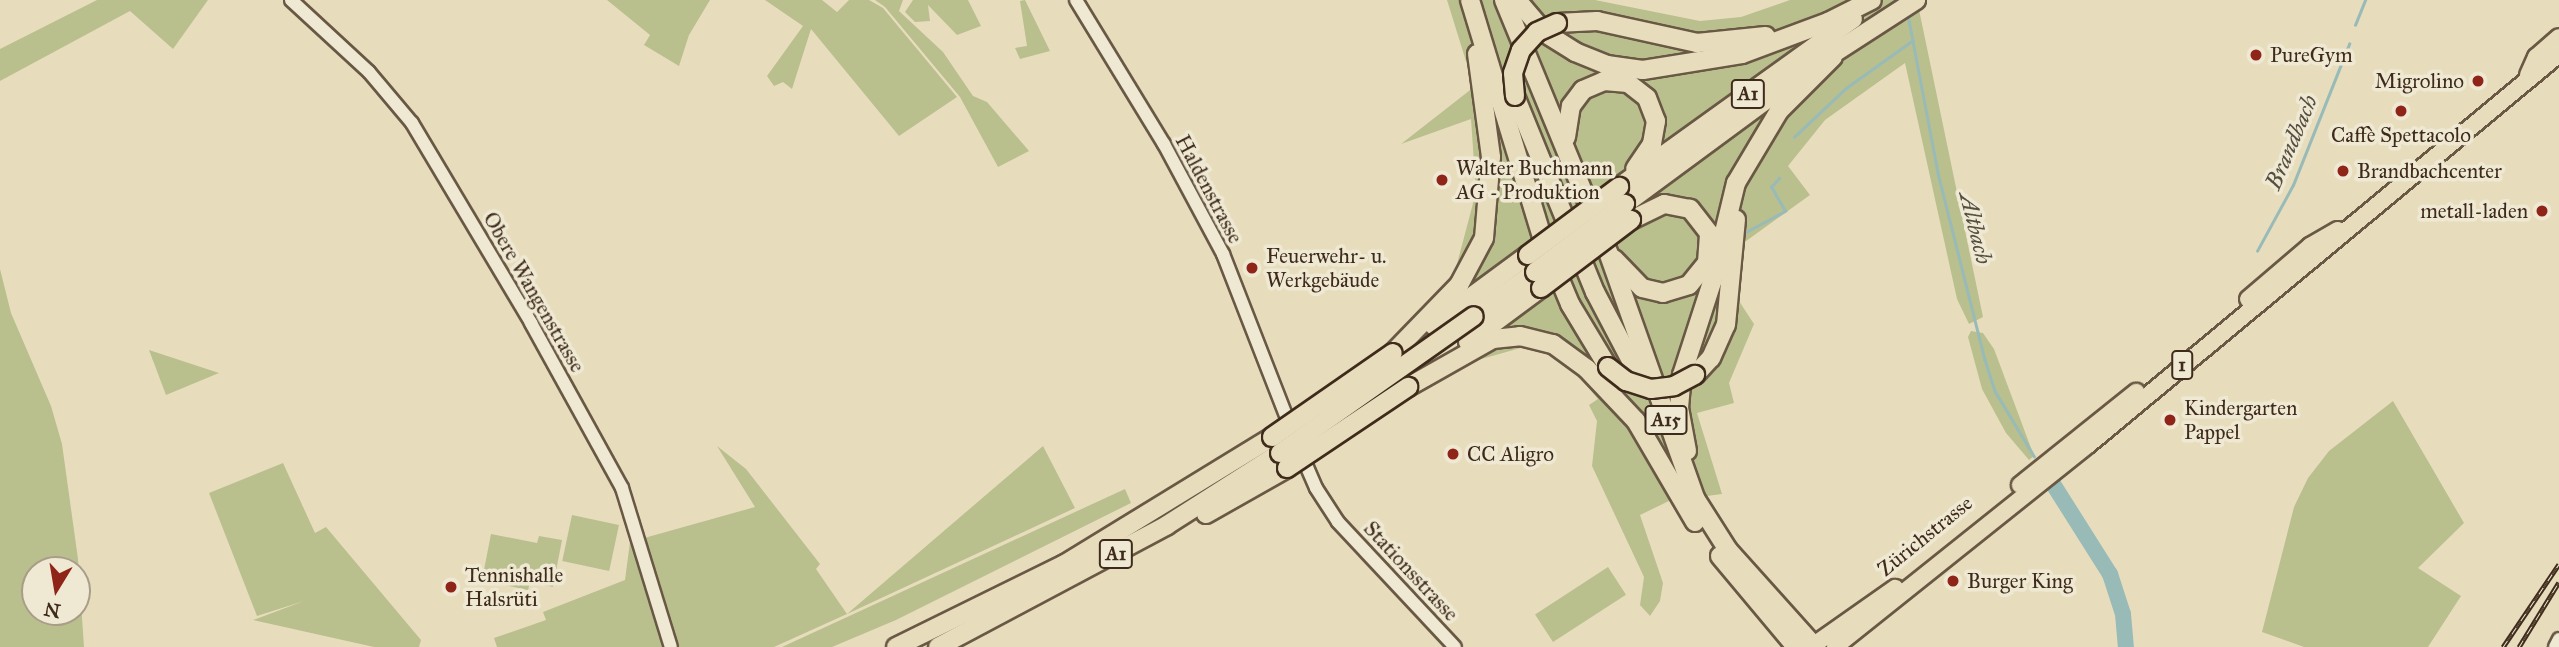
<!DOCTYPE html>
<html>
<head>
<meta charset="utf-8">
<style>
	body { margin:0 }
	#map { position:relative; width:2559px; height:647px; overflow:hidden; background:#e7ddbd; font-family:"IM FELL Great Primer",serif }
	div>[style] { position:absolute }
	.green>* { inset:0; background:#babf8e; transform-origin:0 0 }
	.stream>* { height:2.5px; margin:-1.25px; padding:0 1.25px; transform-origin:1.25px; border-radius:1.25px; background:#98bbb8 }
	.river>* { height:16px; margin:-8px; padding:0 8px; transform-origin:8px; border-radius:8px; background:#98bbb8 }
	.roads { filter:drop-shadow(2px 0 #695844) drop-shadow(-2px 0 #695844) drop-shadow(0 2px #695844) drop-shadow(0 -2px #695844) }
	.tertiary>* { height:12px; margin:-6px; padding:0 6px; transform-origin:6px; border-radius:6px; background:#efe9d4 }
	.primary>* { height:16px; margin:-8px; padding:0 8px; transform-origin:8px; border-radius:8px; background:#e7ddbd }
	.motorway>* { height:18px; margin:-9px; padding:0 9px; transform-origin:9px; border-radius:9px; background:#e7ddbd }
	.rail>* { height:5px; margin-top:-2.5px; transform-origin:0; background:repeating-linear-gradient(90deg,#efe9d4 0 8px,#3f2b1b 0 16px); box-sizing:border-box; border-block:2px solid #3f2b1b }
	.bridges { filter:drop-shadow(2px 0 #3f2b1b) drop-shadow(-2px 0 #3f2b1b) drop-shadow(0 2px #3f2b1b) drop-shadow(0 -2px #3f2b1b) }
	.motorway-bridge>* { height:18px; margin:-9px; padding:0 9px; transform-origin:9px; border-radius:9px; background:#e7ddbd }
	.dots>* { width:19px; height:19px; translate:-50% -50%; box-sizing:border-box; border:4px solid #efe9d4; border-radius:50% }
	span { translate:-50% -50%; white-space:nowrap; text-align:center; line-height:1.15; -webkit-text-stroke:7px #efe9d4; paint-order:stroke }
	.shield-label span { padding:2px 5px; background:#efe9d4; border:2px solid; border-radius:5px; -webkit-text-stroke-width:0 }
	.shield-label { font-size:19px; color:#3f2b1b; font-weight:700 }
	.poi-label { font-size:21px; color:#3f2b1b }
	.left { translate:0 -50%; text-align:left }
	.right { translate:-100% -50%; text-align:right }
	.street-label { font-size:21px; color:#3f2b1b }
	.water-label { font-size:23px; color:#554f42; font-style:italic }
	.north { position:absolute; left:21px; top:556px; width:70px; height:70px; box-sizing:border-box; background:#efe9d4; border:2px solid #a99d8a; border-radius:50%; rotate:191deg; font-size:19px; font-weight:700; line-height:28px; text-align:center; color:#3f2b1b }
	.north::after { content:''; display:block; margin:auto; width:24px; height:32px; background:#8f2418; clip-path:polygon(50% 0,100% 100%,50% 72%,0 100%) }
</style>
</head>
<body>
<div id="map">
	<div class="green">
		<div style="clip-path:polygon(97px 0,208px 0,173px 49px,130px 11px,0 81px,0 49px)"></div>
		<div style="clip-path:polygon(607px 0,710px 0,689px 35px,679px 66px,644px 45px,650px 35px)"></div>
		<div style="clip-path:polygon(765px 0,822px 0,837px 12px,849px 0,869px 0,883px 8px,957px 97px,899px 136px,811px 29px,792px 89px,783px 82px,774px 86px,767px 76px,803px 26px)"></div>
		<div style="clip-path:polygon(875px 0,903px 0,899px 11px,943px 52px,973px 96px,987px 102px,1029px 151px,998px 167px,960px 97px,885px 7px)"></div>
		<div style="clip-path:polygon(913px 0,968px 0,981px 26px,957px 35px,928px 5px,930px 21px,915px 22px,905px 12px)"></div>
		<div style="clip-path:polygon(1025px 0,1050px 51px,1020px 59px,1015px 48px,1027px 46px,1020px 1px)"></div>
		<div style="clip-path:polygon(1447px 0,1595px 0,1700px 21px,1741px 17px,1790px 0,1917px 0,1983px 317px,1969px 324px,1957px 299px,1905px 63px,1825px 120px,1788px 166px,1810px 195px,1742px 244px,1739px 301px,1754px 324px,1729px 383px,1734px 403px,1697px 413px,1722px 494px,1669px 501px,1640px 515px,1663px 583px,1660px 601px,1650px 616px,1640px 605px,1644px 577px,1592px 466px,1597px 421px,1589px 405px,1598px 399px,1577px 374px,1548px 352px,1524px 347px,1478px 360px,1448px 298px,1476px 192px,1471px 119px,1401px 144px,1474px 87px)"></div>
		<div style="clip-path:polygon(evenodd,0 269px,11px 313px,51px 406px,62px 444px,78px 559px,84px 647px,0 647px,0 269px,77px 570px,77px 612px,35px 612px,35px 570px,77px 570px)"></div>
		<div style="clip-path:polygon(1971px 331px,1983px 333px,1994px 349px,2034px 456px,2029px 460px,2006px 433px,1982px 389px,1968px 337px)"></div>
		<div style="clip-path:polygon(149px 350px,219px 373px,166px 395px)"></div>
		<div style="clip-path:polygon(2393px 401px,2464px 523px,2418px 568px,2461px 596px,2428px 647px,2304px 647px,2262px 632px,2294px 507px,2308px 478px,2329px 451px)"></div>
		<div style="clip-path:polygon(717px 446px,746px 469px,820px 564px,816px 569px,847px 614px,1043px 446px,1075px 508px,847px 614px,774px 647px,497px 647px,494px 638px,546px 620px,543px 612px,625px 580px,630px 542px,755px 507px)"></div>
		<div style="clip-path:polygon(283px 463px,315px 533px,326px 527px,421px 640px,419px 647px,374px 647px,253px 620px,304px 601px,257px 616px,209px 493px)"></div>
		<div style="clip-path:polygon(1125px 489px,1131px 503px,896px 620px,832px 647px,782px 647px)"></div>
		<div style="left:572px;top:515px;width:48px;height:47px;rotate:12deg"></div>
		<div style="clip-path:polygon(491px 534px,537px 543px,539px 536px,562px 540px,553px 587px,530px 582px,528px 590px,482px 580px)"></div>
		<div style="left:1608px;top:567px;width:33px;height:87px;rotate:57deg"></div>
	</div>
	<div class="stream">
		<div style="left:1908px;top:15px;width:161px;rotate:79.2deg"></div>
		<div style="left:1938px;top:173px;width:193px;rotate:75.9deg"></div>
		<div style="left:1985px;top:360px;width:33px;rotate:72deg"></div>
		<div style="left:1995px;top:391px;width:76px;rotate:59deg"></div>
		<div style="left:2355px;top:25px;width:27px;rotate:-68deg"></div>
		<div style="left:1794px;top:137px;width:71px;rotate:-43.3deg"></div>
		<div style="left:1846px;top:88px;width:82px;rotate:-35.6deg"></div>
		<div style="left:1744px;top:233px;width:47px;rotate:-28.2deg"></div>
		<div style="left:1785px;top:211px;width:28px;rotate:-120deg"></div>
		<div style="left:1771px;top:187px;width:12px;rotate:-48deg"></div>
		<div style="left:2257px;top:251px;width:75px;rotate:-61.4deg"></div>
		<div style="left:2293px;top:185px;width:152px;rotate:-68.3deg"></div>
	</div>
	<div class="river">
		<div style="left:2053px;top:484px;width:107px;rotate:57.7deg"></div>
		<div style="left:2110px;top:574px;width:42px;rotate:72deg"></div>
		<div style="left:2123px;top:614px;width:33px;rotate:85deg"></div>
	</div>
	<div class="roads">
		<div class="tertiary">
			<div style="left:291px;top:0;width:106px;rotate:42.7deg"></div>
			<div style="left:369px;top:72px;width:67px;rotate:49.9deg"></div>
			<div style="left:412px;top:123px;width:233px;rotate:59.2deg"></div>
			<div style="left:531px;top:323px;width:188px;rotate:61.1deg"></div>
			<div style="left:622px;top:488px;width:166px;rotate:72.9deg"></div>
			<div style="left:1076px;top:0;width:169px;rotate:58.6deg"></div>
			<div style="left:1164px;top:144px;width:125px;rotate:61.8deg"></div>
			<div style="left:1223px;top:254px;width:190px;rotate:68.7deg"></div>
			<div style="left:1300px;top:451px;width:40px;rotate:66.6deg"></div>
			<div style="left:1316px;top:488px;width:40px;rotate:57.1deg"></div>
			<div style="left:1338px;top:522px;width:171px;rotate:46.9deg"></div>
			<div style="left:2555px;top:647px;width:9px;rotate:-63deg"></div>
		</div>
		<div class="primary">
			<div style="left:2528px;top:75px;width:20px;rotate:-66deg"></div>
			<div style="left:2536px;top:57px;width:30px;rotate:-41deg"></div>
			<div style="left:2248px;top:299px;width:82px;rotate:-40.5deg"></div>
			<div style="left:2310px;top:246px;width:32px;rotate:-30deg"></div>
			<div style="left:2020px;top:485px;width:149px;rotate:-38.7deg"></div>
			<div style="left:1811px;top:647px;width:103px;rotate:-35.1deg"></div>
			<div style="left:1835px;top:647px;width:324px;rotate:-38.6deg"></div>
			<div style="left:2088px;top:445px;width:612px;rotate:-39.7deg"></div>
		</div>
		<div class="motorway">
			<div style="left:1470px;top:0;width:248px;rotate:73.1deg"></div>
			<div style="left:1542px;top:237px;width:73px;rotate:67.3deg"></div>
			<div style="left:1570px;top:304px;width:74px;rotate:58.9deg"></div>
			<div style="left:1504px;top:0;width:273px;rotate:67.6deg"></div>
			<div style="left:1608px;top:252px;width:261px;rotate:70.5deg"></div>
			<div style="left:1695px;top:498px;width:62px;rotate:57.6deg"></div>
			<div style="left:1728px;top:550px;width:130px;rotate:48.1deg"></div>
			<div style="left:1517px;top:0;width:43px;rotate:49.7deg"></div>
			<div style="left:1545px;top:33px;width:36px;rotate:32deg"></div>
			<div style="left:1575px;top:52px;width:35px;rotate:22deg"></div>
			<div style="left:1607px;top:65px;width:36px;rotate:8deg"></div>
			<div style="left:1643px;top:70px;width:100px;rotate:-9.2deg"></div>
			<div style="left:1742px;top:54px;width:92px;rotate:-20.4deg"></div>
			<div style="left:1828px;top:22px;width:49px;rotate:-26.6deg"></div>
			<div style="left:1557px;top:23px;width:40px;rotate:-2.9deg"></div>
			<div style="left:1597px;top:21px;width:102px;rotate:12.4deg"></div>
			<div style="left:1697px;top:43px;width:69px;rotate:-5.8deg"></div>
			<div style="left:1515px;top:96px;width:212px;rotate:67.8deg"></div>
			<div style="left:1595px;top:292px;width:93px;rotate:62.3deg"></div>
			<div style="left:1566px;top:137px;width:31px;rotate:-81deg"></div>
			<div style="left:1571px;top:106px;width:20px;rotate:-53deg"></div>
			<div style="left:1583px;top:90px;width:23px;rotate:-23deg"></div>
			<div style="left:1604px;top:81px;width:24px;rotate:5deg"></div>
			<div style="left:1628px;top:83px;width:24px;rotate:38deg"></div>
			<div style="left:1647px;top:98px;width:25px;rotate:69deg"></div>
			<div style="left:1656px;top:121px;width:23px;rotate:100deg"></div>
			<div style="left:1652px;top:144px;width:30px;rotate:124deg"></div>
			<div style="left:1619px;top:187px;width:288px;rotate:-35.7deg"></div>
			<div style="left:1625px;top:204px;width:214px;rotate:-36.4deg"></div>
			<div style="left:1797px;top:77px;width:142px;rotate:-32.9deg"></div>
			<div style="left:1614px;top:259px;width:40px;rotate:46deg"></div>
			<div style="left:1642px;top:288px;width:22px;rotate:13deg"></div>
			<div style="left:1663px;top:293px;width:27px;rotate:-17deg"></div>
			<div style="left:1689px;top:285px;width:28px;rotate:-51deg"></div>
			<div style="left:1707px;top:263px;width:30px;rotate:-86deg"></div>
			<div style="left:1709px;top:233px;width:31px;rotate:-128deg"></div>
			<div style="left:1690px;top:209px;width:26px;rotate:-169deg"></div>
			<div style="left:1664px;top:204px;width:37px;rotate:154deg"></div>
			<div style="left:1474px;top:316px;width:75px;rotate:-35.8deg"></div>
			<div style="left:1433px;top:325px;width:118px;rotate:-36.4deg"></div>
			<div style="left:1468px;top:342px;width:91px;rotate:-36.5deg"></div>
			<div style="left:1393px;top:353px;width:95px;rotate:-45.9deg"></div>
			<div style="left:1459px;top:285px;width:53px;rotate:-62deg"></div>
			<div style="left:1484px;top:238px;width:81px;rotate:-85.1deg"></div>
			<div style="left:1491px;top:157px;width:104px;rotate:-97.7deg"></div>
			<div style="left:1695px;top:375px;width:23px;rotate:-47deg"></div>
			<div style="left:1711px;top:358px;width:36px;rotate:-66deg"></div>
			<div style="left:1726px;top:325px;width:106px;rotate:-84.6deg"></div>
			<div style="left:1408px;top:387px;width:98px;rotate:-29.5deg"></div>
			<div style="left:1493px;top:339px;width:27px;rotate:-6deg"></div>
			<div style="left:1520px;top:336px;width:34px;rotate:14deg"></div>
			<div style="left:1553px;top:344px;width:42px;rotate:36.3deg"></div>
			<div style="left:1587px;top:369px;width:71px;rotate:46.7deg"></div>
			<div style="left:1636px;top:421px;width:117px;rotate:59.7deg"></div>
			<div style="left:1687px;top:451px;width:44px;rotate:-100.5deg"></div>
			<div style="left:1679px;top:408px;width:33px;rotate:-85deg"></div>
			<div style="left:1682px;top:375px;width:98px;rotate:-72.1deg"></div>
			<div style="left:1712px;top:282px;width:102px;rotate:-76.4deg"></div>
			<div style="left:1736px;top:183px;width:84px;rotate:-59.2deg"></div>
			<div style="left:1779px;top:111px;width:76px;rotate:-45deg"></div>
			<div style="left:1206px;top:514px;width:93px;rotate:-29.6deg"></div>
			<div style="left:1720px;top:556px;width:119px;rotate:50.1deg"></div>
			<div style="left:896px;top:647px;width:188px;rotate:-26.2deg"></div>
			<div style="left:1065px;top:564px;width:243px;rotate:-31.5deg"></div>
			<div style="left:938px;top:647px;width:259px;rotate:-28deg"></div>
			<div style="left:1167px;top:525px;width:134px;rotate:-32.5deg"></div>
		</div>
	</div>
	<div class="rail">
		<div style="left:2503px;top:647px;width:100px;rotate:-56deg"></div>
		<div style="left:2519px;top:647px;width:76px;rotate:-58.4deg"></div>
	</div>
	<div class="bridges">
		<div class="motorway-bridge">
			<div style="left:1515px;top:96px;width:23px;rotate:-95deg"></div>
			<div style="left:1513px;top:73px;width:24px;rotate:-71deg"></div>
			<div style="left:1521px;top:50px;width:24px;rotate:-48deg"></div>
			<div style="left:1537px;top:32px;width:22px;rotate:-24deg"></div>
			<div style="left:1528px;top:255px;width:114px;rotate:-36.8deg"></div>
			<div style="left:1535px;top:272px;width:113px;rotate:-37.1deg"></div>
			<div style="left:1541px;top:288px;width:113px;rotate:-37.1deg"></div>
			<div style="left:1608px;top:367px;width:23px;rotate:38deg"></div>
			<div style="left:1626px;top:381px;width:26px;rotate:18deg"></div>
			<div style="left:1651px;top:389px;width:23px;rotate:-7deg"></div>
			<div style="left:1674px;top:386px;width:24px;rotate:-28deg"></div>
			<div style="left:1272px;top:437px;width:147px;rotate:-34.8deg"></div>
			<div style="left:1280px;top:453px;width:237px;rotate:-35.2deg"></div>
			<div style="left:1287px;top:468px;width:146px;rotate:-33.8deg"></div>
		</div>
	</div>
	<div class="dots">
		<div style="left:2256px;top:55px;background:#8f2418"></div>
		<div style="left:2478px;top:81px;background:#8f2418"></div>
		<div style="left:2401px;top:111px;background:#8f2418"></div>
		<div style="left:2343px;top:171px;background:#8f2418"></div>
		<div style="left:1442px;top:180px;background:#8f2418"></div>
		<div style="left:2542px;top:211px;background:#8f2418"></div>
		<div style="left:1252px;top:268px;background:#8f2418"></div>
		<div style="left:2170px;top:420px;background:#8f2418"></div>
		<div style="left:1453px;top:454px;background:#8f2418"></div>
		<div style="left:1953px;top:581px;background:#8f2418"></div>
		<div style="left:451px;top:587px;background:#8f2418"></div>
	</div>
	<div class="shield-label">
		<span style="left:1748px;top:94px">A1</span>
		<span style="left:2182px;top:365px">1</span>
		<span style="left:1666px;top:420px">A15</span>
		<span style="left:1116px;top:554px">A1</span>
	</div>
	<div class="poi-label">
		<span class="left" style="left:2270px;top:55px">PureGym</span>
		<span class="right" style="left:2464px;top:81px">Migrolino</span>
		<span style="left:2401px;top:135px">Caffè Spettacolo</span>
		<span class="left" style="left:1456px;top:180px">Walter Buchmann<br>AG - Produktion</span>
		<span class="left" style="left:2357px;top:171px">Brandbachcenter</span>
		<span class="right" style="left:2528px;top:211px">metall-laden</span>
		<span class="left" style="left:1266px;top:268px">Feuerwehr- u.<br>Werkgebäude</span>
		<span class="left" style="left:2184px;top:420px">Kindergarten<br>Pappel</span>
		<span class="left" style="left:1467px;top:454px">CC Aligro</span>
		<span class="left" style="left:465px;top:587px">Tennishalle<br>Halsrüti</span>
		<span class="left" style="left:1967px;top:581px">Burger King</span>
	</div>
	<div class="street-label">
		<span style="left:1209px;top:189px;rotate:62deg">Haldenstrasse</span>
		<span style="left:534px;top:292px;rotate:60deg">Obere Wangenstrasse</span>
		<span style="left:1925px;top:536px;rotate:-39deg">Zürichstrasse</span>
		<span style="left:1411px;top:571px;rotate:47deg">Stationsstrasse</span>
	</div>
	<div class="water-label">
		<span style="left:2291px;top:142px;rotate:-67deg">Brandbach</span>
		<span style="left:1976px;top:228px;rotate:76deg">Altbach</span>
	</div>
	<div class="north">N</div>
</div>
</body>
</html>
